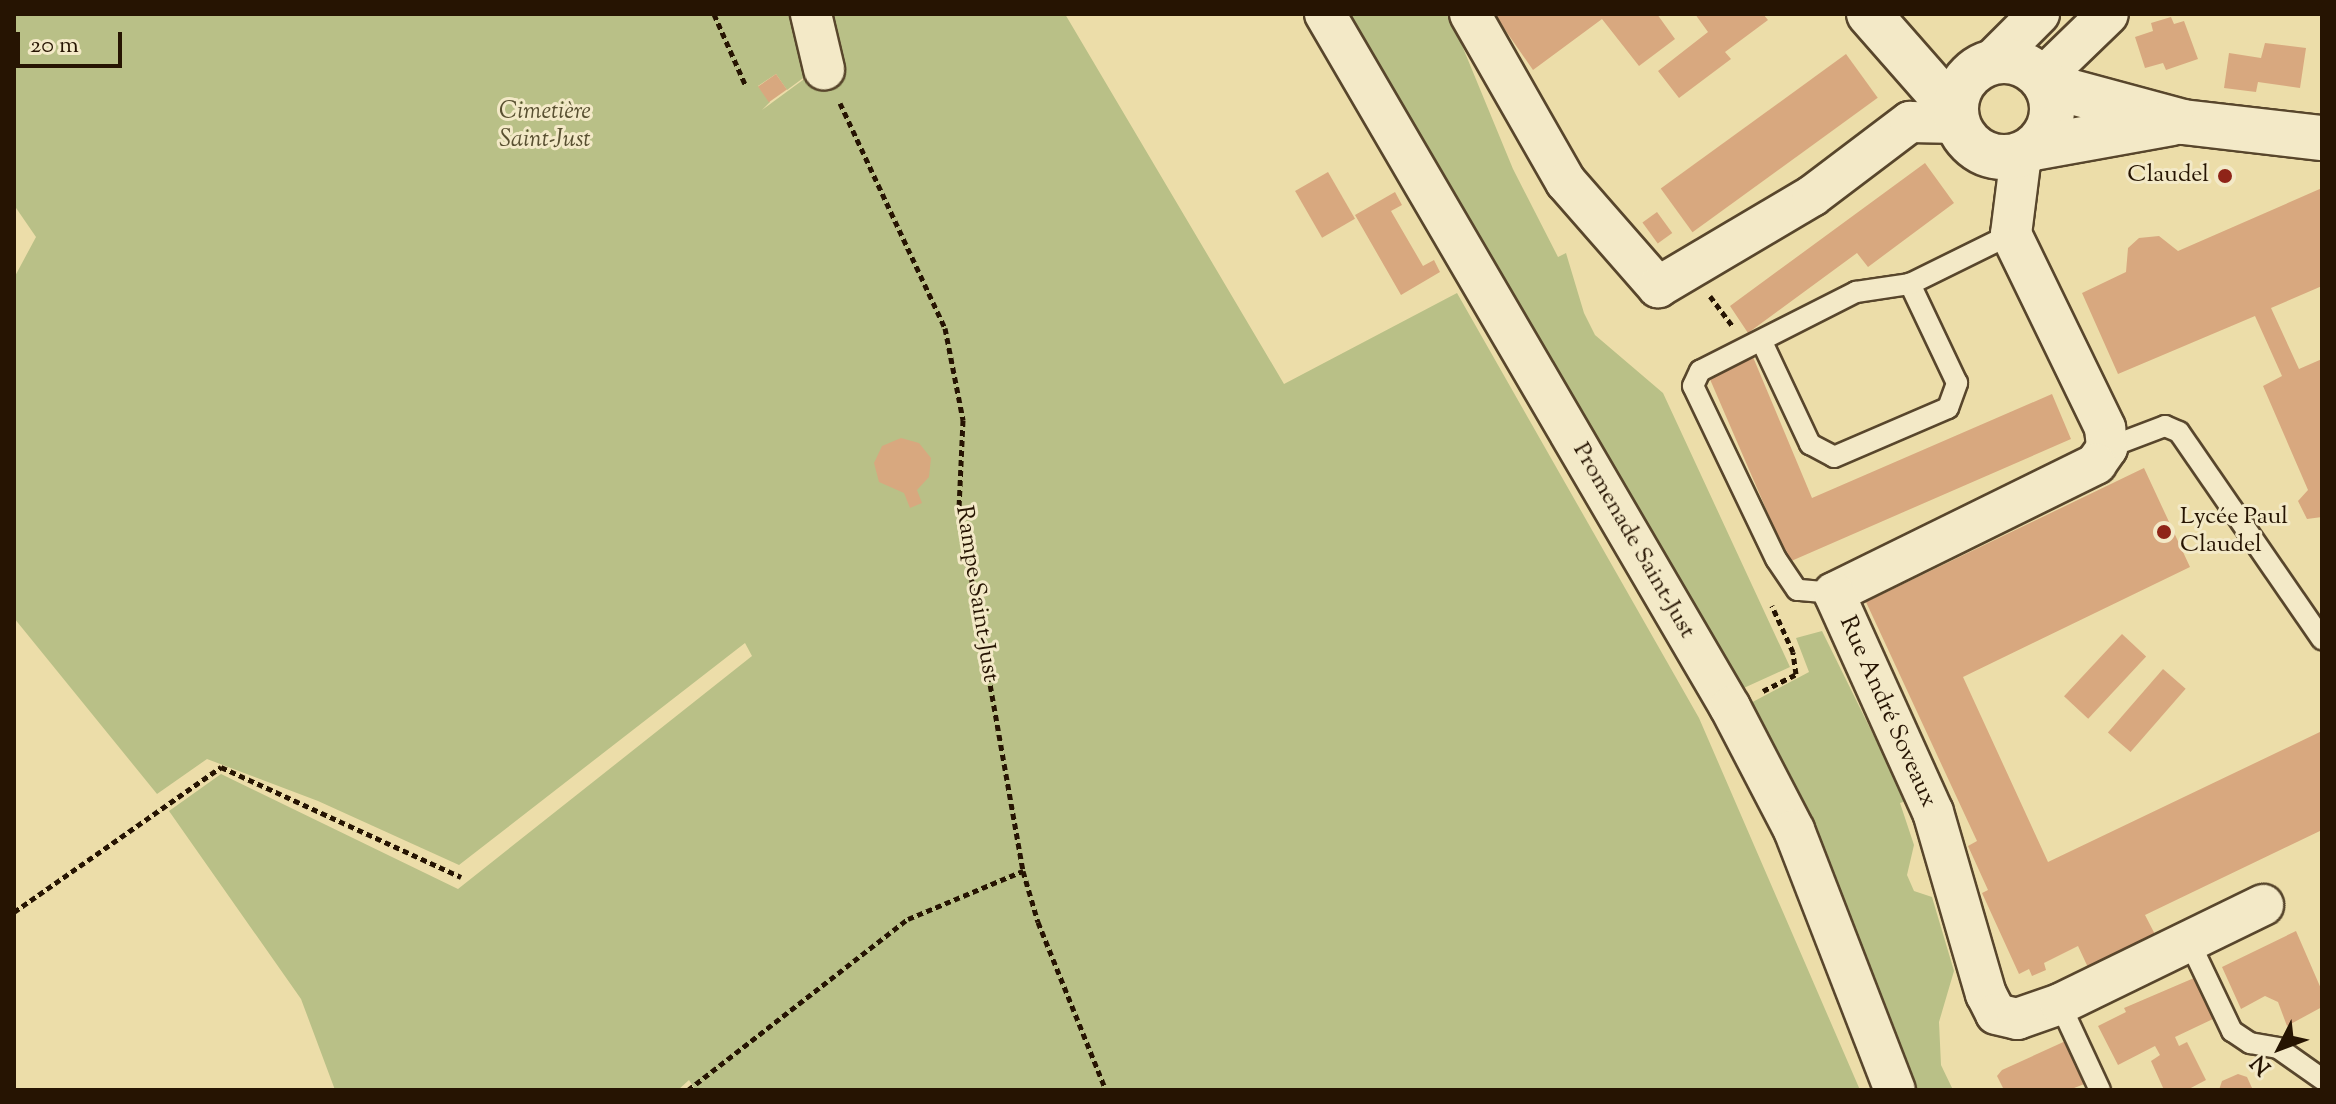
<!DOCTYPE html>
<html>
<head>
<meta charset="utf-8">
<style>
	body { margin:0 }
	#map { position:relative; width:2336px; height:1104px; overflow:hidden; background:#ecdda9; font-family:"Sorts Mill Goudy",serif }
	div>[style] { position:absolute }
	.green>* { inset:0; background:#b9c087 }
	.building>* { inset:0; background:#d8a87f; transform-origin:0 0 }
	.path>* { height:5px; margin-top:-2.5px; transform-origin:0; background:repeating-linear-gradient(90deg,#261402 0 6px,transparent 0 10px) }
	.roads { filter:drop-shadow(2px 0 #58462c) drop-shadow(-2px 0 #58462c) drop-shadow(0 2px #58462c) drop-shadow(0 -2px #58462c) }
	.lane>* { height:20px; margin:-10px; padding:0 10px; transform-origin:10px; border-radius:10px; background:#f3e9c7 }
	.street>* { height:40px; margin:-20px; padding:0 20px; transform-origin:20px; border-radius:20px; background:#f3e9c7 }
	.secondary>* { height:44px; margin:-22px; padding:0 22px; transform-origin:22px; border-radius:22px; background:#f3e9c7 }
	.secondary>.ring { margin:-22px; padding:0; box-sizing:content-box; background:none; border:44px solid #f3e9c7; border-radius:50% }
	.dots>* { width:22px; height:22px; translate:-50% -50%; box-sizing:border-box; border:4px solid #f3e9c7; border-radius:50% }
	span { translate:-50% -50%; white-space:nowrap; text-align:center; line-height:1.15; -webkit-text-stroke:6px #f3e9c7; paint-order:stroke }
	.park-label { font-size:24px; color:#595031; font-style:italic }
	.poi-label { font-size:24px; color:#261402 }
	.right { translate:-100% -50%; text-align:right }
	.left { translate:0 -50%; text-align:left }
	.street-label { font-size:24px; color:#261402 }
	.frame { position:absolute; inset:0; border:16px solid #261402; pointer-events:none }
	.north { position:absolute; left:2240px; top:1008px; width:80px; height:80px; -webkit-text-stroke:6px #f3e9c7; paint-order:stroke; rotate:228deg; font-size:22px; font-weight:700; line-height:32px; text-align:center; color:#261402 }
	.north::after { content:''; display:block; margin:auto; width:28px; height:36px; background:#261402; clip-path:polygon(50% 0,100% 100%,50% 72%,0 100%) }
	.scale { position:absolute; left:16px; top:32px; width:106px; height:36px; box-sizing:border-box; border:4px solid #261402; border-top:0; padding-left:10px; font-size:24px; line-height:28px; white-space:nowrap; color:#261402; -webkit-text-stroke:6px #f3e9c7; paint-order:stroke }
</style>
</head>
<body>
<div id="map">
	<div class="green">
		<div style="clip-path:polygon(14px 14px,800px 14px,814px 70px,787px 90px,776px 74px,758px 86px,770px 102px,762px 110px,830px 60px,820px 14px,1065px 14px,1284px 384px,1457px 293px,1699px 718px,1860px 1090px,695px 1090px,689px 1080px,678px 1090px,335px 1090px,301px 999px,169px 811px,221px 774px,458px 889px,752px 656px,745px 643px,459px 865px,318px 801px,207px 759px,157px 794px,14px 618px,14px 278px,36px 237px,14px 205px)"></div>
		<div style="clip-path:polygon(1345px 14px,1449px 14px,1513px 169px,1558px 257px,1566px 253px,1584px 313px,1595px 335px,1663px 393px,1790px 667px,1735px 692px)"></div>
		<div style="clip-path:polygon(1822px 631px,1906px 801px,1900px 803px,1914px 845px,1907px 875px,1914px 891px,1932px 897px,1954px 971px,1939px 1022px,1941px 1065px,1953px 1090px,1903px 1090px,1745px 706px,1809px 672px,1796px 638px)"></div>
	</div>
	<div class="building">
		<div style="clip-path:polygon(1494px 14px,1657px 14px,1675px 39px,1639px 66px,1602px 19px,1533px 70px)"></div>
		<div style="clip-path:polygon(1695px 14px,1763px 14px,1768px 20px,1725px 52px,1731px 59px,1679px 98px,1658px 71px,1708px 32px)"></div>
		<div style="clip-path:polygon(2171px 17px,2174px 24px,2184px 21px,2198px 59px,2166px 70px,2163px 63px,2145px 68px,2135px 37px,2153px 31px,2151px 23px)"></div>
		<div style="clip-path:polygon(2265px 43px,2306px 48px,2300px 88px,2258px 82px,2256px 92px,2224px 88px,2229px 53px,2261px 58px)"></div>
		<div style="left:1846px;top:54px;width:54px;height:229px;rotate:54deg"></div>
		<div style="left:776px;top:74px;width:19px;height:22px;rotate:55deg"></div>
		<div style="clip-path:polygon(1925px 163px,1954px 203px,1868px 267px,1857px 253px,1748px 333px,1730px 306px)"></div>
		<div style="left:1328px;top:172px;width:54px;height:38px;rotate:60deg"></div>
		<div style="clip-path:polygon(2322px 188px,2322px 286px,2271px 308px,2299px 369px,2322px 359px,2322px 517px,2307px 519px,2298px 501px,2308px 490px,2263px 386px,2282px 376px,2255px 316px,2118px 374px,2082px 293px,2126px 272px,2128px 248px,2139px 238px,2159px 236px,2178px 251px)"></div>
		<div style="clip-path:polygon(1395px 192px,1402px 205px,1391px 211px,1423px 266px,1434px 260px,1440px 272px,1401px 295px,1355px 215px)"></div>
		<div style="left:1657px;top:212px;width:26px;height:18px;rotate:54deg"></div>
		<div style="clip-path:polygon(1753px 357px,1812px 498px,2052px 394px,2071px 439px,1789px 562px,1709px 377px)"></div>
		<div style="clip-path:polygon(901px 438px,919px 443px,931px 458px,929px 477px,917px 490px,922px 503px,910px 508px,904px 493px,879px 482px,874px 463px,882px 446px)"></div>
		<div style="clip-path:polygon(2144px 468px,2190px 567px,1963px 677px,2048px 862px,2322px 731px,2322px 830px,2145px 915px,2160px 944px,2092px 976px,2078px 946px,2044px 963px,2046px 970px,2032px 976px,2029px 969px,2019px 974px,1982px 893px,1988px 890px,1968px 846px,1977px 841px,1866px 602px)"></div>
		<div style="left:2122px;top:634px;width:33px;height:85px;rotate:43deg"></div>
		<div style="left:2163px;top:669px;width:30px;height:84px;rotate:41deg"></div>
		<div style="clip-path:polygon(2296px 931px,2322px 991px,2322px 1007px,2287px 1026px,2278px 1002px,2265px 996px,2241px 1009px,2222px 967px)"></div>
		<div style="clip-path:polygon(2194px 978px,2213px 1019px,2175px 1037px,2179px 1046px,2187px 1042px,2206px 1080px,2187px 1090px,2164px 1090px,2151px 1061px,2160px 1055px,2155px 1046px,2118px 1065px,2098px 1026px,2126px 1012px,2124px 1008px)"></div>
		<div style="clip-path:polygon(2070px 1039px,2092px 1081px,2069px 1090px,2004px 1090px,1997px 1076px,2002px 1070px)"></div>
		<div style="clip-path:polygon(2238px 1074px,2247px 1077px,2252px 1088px,2219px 1090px,2222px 1081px)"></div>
	</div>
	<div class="path">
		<div style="left:714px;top:14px;width:77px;rotate:66.1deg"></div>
		<div style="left:840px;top:103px;width:248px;rotate:65deg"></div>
		<div style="left:945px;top:328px;width:94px;rotate:78.9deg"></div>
		<div style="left:963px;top:420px;width:88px;rotate:92.6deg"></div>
		<div style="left:959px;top:508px;width:369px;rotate:80deg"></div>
		<div style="left:1023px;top:871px;width:53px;rotate:73.6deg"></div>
		<div style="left:1038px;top:922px;width:181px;rotate:68deg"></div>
		<div style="left:1710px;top:296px;width:39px;rotate:53deg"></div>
		<div style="left:1763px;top:691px;width:37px;rotate:-27deg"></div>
		<div style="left:1796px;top:674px;width:22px;rotate:-98deg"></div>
		<div style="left:1793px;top:652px;width:51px;rotate:-114.5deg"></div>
		<div style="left:14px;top:912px;width:253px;rotate:-35deg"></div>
		<div style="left:221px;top:767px;width:264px;rotate:24.6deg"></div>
		<div style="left:688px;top:1090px;width:279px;rotate:-37.9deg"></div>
		<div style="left:908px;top:919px;width:125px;rotate:-22.7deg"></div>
	</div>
	<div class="roads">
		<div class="lane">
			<div style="left:1762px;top:342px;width:113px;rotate:64.8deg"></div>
			<div style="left:1810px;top:444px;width:27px;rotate:28deg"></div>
			<div style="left:1834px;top:457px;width:124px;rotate:-23.3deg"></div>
			<div style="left:1948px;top:408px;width:27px;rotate:-70deg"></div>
			<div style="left:1957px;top:383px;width:110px;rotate:-115.4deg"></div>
			<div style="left:2107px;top:448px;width:62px;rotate:-20.8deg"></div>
			<div style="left:2165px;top:426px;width:15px;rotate:23deg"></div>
			<div style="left:2179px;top:432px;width:252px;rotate:55.4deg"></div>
			<div style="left:1834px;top:593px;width:37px;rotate:-175deg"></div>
			<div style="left:1797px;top:590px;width:37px;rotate:-124deg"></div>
			<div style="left:1776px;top:559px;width:192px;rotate:-115.6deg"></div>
			<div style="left:1693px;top:386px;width:17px;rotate:-65deg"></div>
			<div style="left:1700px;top:371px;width:175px;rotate:-26.9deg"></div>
			<div style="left:1856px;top:292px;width:55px;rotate:-8.4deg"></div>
			<div style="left:1910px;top:284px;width:113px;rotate:-26.3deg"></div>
			<div style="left:2189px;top:941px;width:100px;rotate:64.5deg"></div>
			<div style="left:2232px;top:1031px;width:22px;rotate:34deg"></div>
			<div style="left:2250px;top:1043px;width:28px;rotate:10deg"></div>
			<div style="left:2278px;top:1048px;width:54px;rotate:35.2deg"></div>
			<div style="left:2060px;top:1004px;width:95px;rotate:65.1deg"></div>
		</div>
		<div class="street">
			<div style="left:811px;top:14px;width:57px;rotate:76.7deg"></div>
			<div style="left:1325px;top:14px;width:803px;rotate:59.7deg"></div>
			<div style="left:1730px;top:707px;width:139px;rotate:62.5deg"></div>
			<div style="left:1794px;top:830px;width:279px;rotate:68.8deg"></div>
			<div style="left:1470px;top:14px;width:193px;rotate:60.3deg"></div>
			<div style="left:1566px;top:182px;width:140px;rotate:48.8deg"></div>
			<div style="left:1658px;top:287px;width:179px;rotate:-30.6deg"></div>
			<div style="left:1812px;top:196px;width:123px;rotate:-37.1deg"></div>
			<div style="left:1910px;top:122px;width:48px;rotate:1.2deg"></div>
			<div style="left:1991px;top:62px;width:68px;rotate:-45deg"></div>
			<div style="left:2041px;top:79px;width:93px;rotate:-44.1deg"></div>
			<div style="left:2021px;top:155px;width:80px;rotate:97.2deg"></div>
			<div style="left:2011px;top:234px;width:216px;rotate:64.1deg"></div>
			<div style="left:2105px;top:428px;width:20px;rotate:84deg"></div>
			<div style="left:2107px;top:448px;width:19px;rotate:125deg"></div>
			<div style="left:2096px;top:464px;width:292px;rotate:153.8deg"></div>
			<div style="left:1834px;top:593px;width:240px;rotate:65.7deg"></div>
			<div style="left:1933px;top:812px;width:190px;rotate:73.8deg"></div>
			<div style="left:1986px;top:994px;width:22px;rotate:63deg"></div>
			<div style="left:1996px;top:1014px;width:22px;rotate:13deg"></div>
			<div style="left:2017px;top:1019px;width:46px;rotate:-19.2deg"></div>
			<div style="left:2060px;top:1004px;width:226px;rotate:-26deg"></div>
		</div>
		<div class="secondary">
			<div style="left:1869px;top:14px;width:130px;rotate:48.7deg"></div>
			<div class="ring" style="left:1956px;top:61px;width:52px;height:52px"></div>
			<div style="left:2046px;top:85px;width:142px;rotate:15.1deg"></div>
			<div style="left:2183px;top:122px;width:140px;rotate:6.6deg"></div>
			<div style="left:2033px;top:148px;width:141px;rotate:-10.2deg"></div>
		</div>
	</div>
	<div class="dots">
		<div style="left:2225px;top:176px;background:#8f2418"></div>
		<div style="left:2164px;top:532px;background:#8f2418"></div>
	</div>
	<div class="park-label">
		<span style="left:545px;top:127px">Cimetière<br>Saint-Just</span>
	</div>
	<div class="poi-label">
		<span class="right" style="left:2209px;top:176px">Claudel</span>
		<span class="left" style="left:2180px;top:532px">Lycée Paul<br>Claudel</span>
	</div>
	<div class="street-label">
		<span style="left:1633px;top:541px;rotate:60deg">Promenade Saint-Just</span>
		<span style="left:976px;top:594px;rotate:81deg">Rampe Saint-Just</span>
		<span style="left:1887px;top:712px;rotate:66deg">Rue André Soveaux</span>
	</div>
	<div class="frame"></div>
	<div class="north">N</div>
	<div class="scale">20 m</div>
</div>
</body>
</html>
